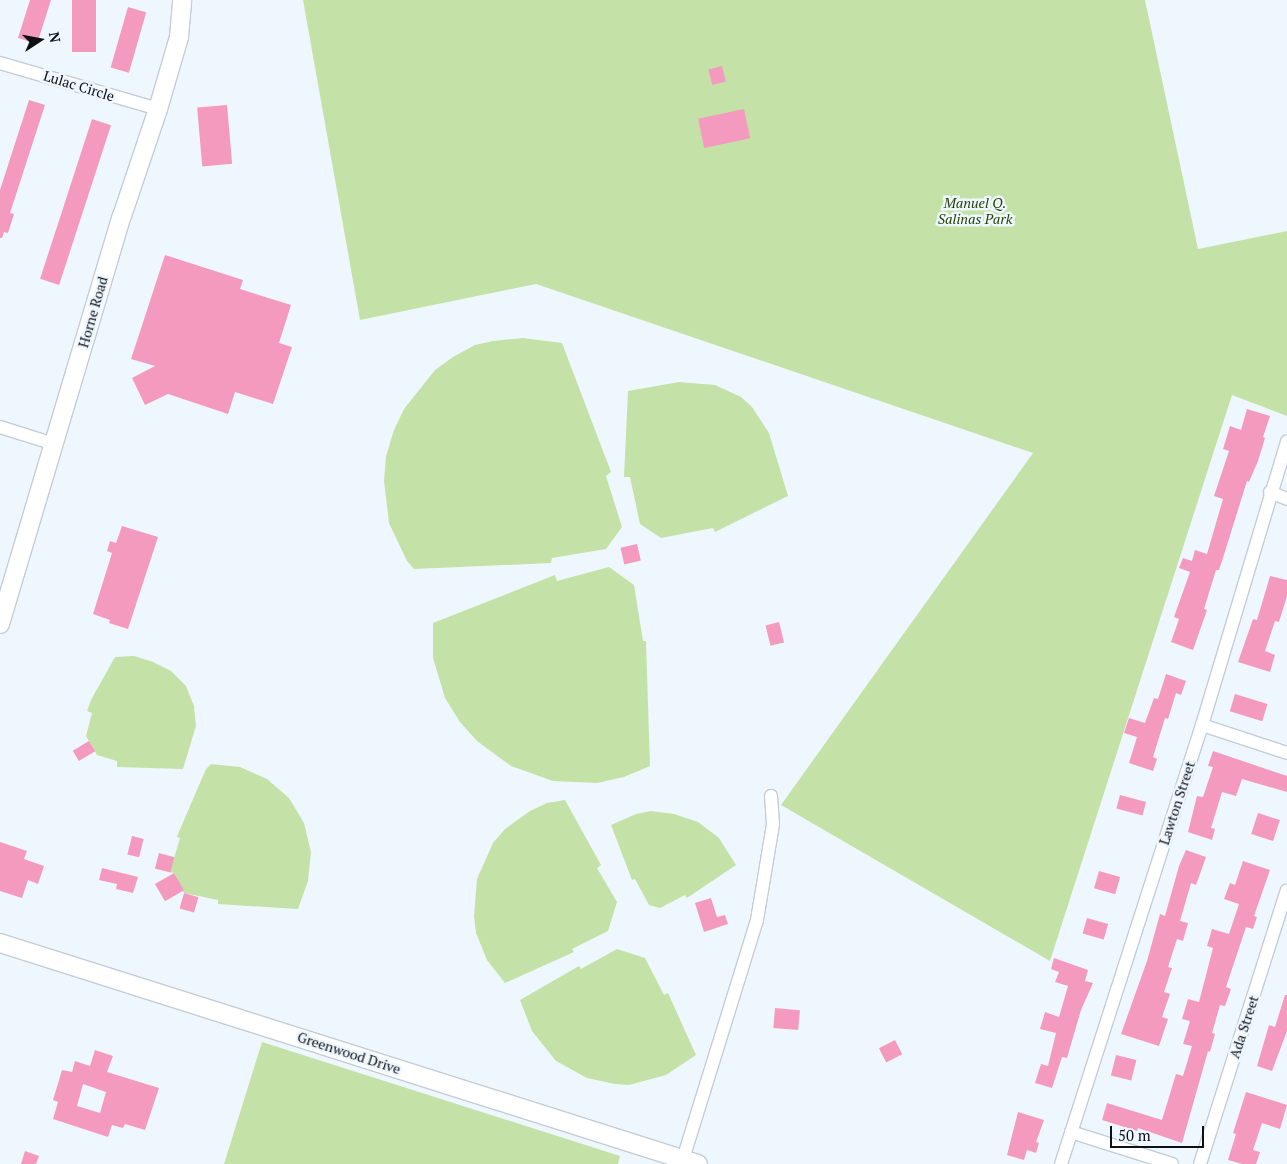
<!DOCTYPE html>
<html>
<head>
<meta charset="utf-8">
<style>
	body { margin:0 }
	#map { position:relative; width:1287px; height:1164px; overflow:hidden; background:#eef7fe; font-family:"PT Serif",serif }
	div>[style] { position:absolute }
	.green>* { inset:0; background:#c4e2a7 }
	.building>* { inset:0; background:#f59abf; transform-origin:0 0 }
	.roads { filter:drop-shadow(1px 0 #c3cdd5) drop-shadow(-1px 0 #c3cdd5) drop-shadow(0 1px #c3cdd5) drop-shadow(0 -1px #c3cdd5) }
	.minor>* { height:12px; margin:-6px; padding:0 6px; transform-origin:6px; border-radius:6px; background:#fff }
	.secondary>* { height:18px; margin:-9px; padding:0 9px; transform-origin:9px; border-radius:9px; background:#fff }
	span { translate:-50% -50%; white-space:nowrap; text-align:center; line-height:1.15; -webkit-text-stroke:5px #eef7fe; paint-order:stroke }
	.street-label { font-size:14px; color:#0d1114 }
	.park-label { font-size:14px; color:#284104; font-style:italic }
	.north { position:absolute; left:15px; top:15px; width:50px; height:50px; -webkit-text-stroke:4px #eef7fe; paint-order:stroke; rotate:79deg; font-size:14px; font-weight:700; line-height:20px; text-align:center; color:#0d1114 }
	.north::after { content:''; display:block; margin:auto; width:18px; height:22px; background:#0d1114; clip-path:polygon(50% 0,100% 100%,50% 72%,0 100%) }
	.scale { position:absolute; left:1110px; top:1126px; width:94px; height:22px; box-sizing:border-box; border:2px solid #0d1114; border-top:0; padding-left:6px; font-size:15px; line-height:18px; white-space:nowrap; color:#0d1114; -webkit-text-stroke:4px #eef7fe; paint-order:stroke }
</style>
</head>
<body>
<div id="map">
	<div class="green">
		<div style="clip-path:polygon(303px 0,1145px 0,1198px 249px,1287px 231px,1287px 416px,1232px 395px,1050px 961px,781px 805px,1033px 453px,536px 284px,360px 320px)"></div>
		<div style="clip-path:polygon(523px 338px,562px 343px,611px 472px,606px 476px,622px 527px,606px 549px,552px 558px,551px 563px,414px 569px,407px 561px,389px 523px,384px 481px,386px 456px,394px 430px,404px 409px,435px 370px,453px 357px,475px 345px,493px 341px)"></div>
		<div style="clip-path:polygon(679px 382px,715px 385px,741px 397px,752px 407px,769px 433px,788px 496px,715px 532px,713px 528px,661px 538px,640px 524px,630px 477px,624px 477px,628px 391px)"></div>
		<div style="clip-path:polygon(609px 567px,634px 585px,643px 641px,646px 641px,650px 766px,624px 777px,597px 783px,553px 781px,511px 766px,477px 741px,460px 722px,445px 698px,433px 658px,433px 623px,555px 575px,557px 581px)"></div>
		<div style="clip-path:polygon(134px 656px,153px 662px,171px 671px,186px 686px,194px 706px,196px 726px,183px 769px,117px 767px,117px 761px,97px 755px,86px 736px,92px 713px,87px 711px,91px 700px,115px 657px)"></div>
		<div style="clip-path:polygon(211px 764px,240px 767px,267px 779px,289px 798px,304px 823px,311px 852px,308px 881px,298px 909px,218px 904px,218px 900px,184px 893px,174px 873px,170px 872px,180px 838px,177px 837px,178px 834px,206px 769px)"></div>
		<div style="clip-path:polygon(565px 800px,601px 865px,597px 868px,617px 902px,608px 931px,572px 949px,574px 952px,505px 983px,487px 960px,476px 933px,474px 916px,477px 879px,493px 843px,505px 829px,530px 811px,547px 803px)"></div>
		<div style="clip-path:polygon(651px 811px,674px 814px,698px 822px,719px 838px,736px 865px,687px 898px,685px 895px,660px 908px,649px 905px,635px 879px,632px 880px,611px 825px,636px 814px)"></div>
		<div style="clip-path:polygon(617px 949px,645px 958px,664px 995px,668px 993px,696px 1055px,666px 1075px,629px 1085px,615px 1084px,587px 1078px,556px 1061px,532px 1031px,520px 1000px,579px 966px,581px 969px)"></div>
		<div style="clip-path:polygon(262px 1042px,620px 1156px,618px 1164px,224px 1164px)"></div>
	</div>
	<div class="building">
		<div style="clip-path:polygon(30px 0,51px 0,37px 44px,18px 38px)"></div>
		<div style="left:72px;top:0;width:24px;height:52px"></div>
		<div style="left:128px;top:7px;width:19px;height:63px;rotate:16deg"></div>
		<div style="left:722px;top:66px;width:16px;height:14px;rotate:76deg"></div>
		<div style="clip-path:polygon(29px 100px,45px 105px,10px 213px,14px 214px,8px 233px,4px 232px,2px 238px,0 238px,0 190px)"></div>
		<div style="left:227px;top:105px;width:59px;height:30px;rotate:85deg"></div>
		<div style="left:744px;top:109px;width:30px;height:47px;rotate:78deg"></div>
		<div style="left:92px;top:119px;width:20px;height:168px;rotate:18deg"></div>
		<div style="clip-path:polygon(165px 255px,243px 280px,240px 289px,291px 305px,279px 343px,292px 347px,273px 404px,235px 392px,228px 414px,168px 394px,145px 405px,132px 378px,155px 366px,131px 359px)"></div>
		<div style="clip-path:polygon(1247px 409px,1270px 416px,1263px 437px,1265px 438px,1258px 461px,1249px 482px,1247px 481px,1222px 561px,1219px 570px,1216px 570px,1204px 609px,1207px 610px,1193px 650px,1171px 642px,1179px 619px,1174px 617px,1190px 572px,1179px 568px,1183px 558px,1192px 561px,1195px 550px,1207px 554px,1223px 499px,1214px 496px,1229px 451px,1223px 449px,1230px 426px,1241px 430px)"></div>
		<div style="clip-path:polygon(122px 526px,158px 537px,128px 629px,109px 623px,110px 620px,93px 614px,112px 553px,107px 551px,110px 541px,116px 543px)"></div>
		<div style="left:637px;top:544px;width:17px;height:17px;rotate:77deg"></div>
		<div style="clip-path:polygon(1270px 576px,1287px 580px,1287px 596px,1279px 622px,1275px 621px,1265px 651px,1275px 655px,1270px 672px,1238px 662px,1253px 619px,1257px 620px)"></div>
		<div style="left:779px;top:622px;width:21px;height:14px;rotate:76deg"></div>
		<div style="clip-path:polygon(1166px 674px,1186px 681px,1181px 695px,1176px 693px,1168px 719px,1165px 718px,1153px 757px,1157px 759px,1153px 771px,1129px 763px,1137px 737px,1124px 733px,1129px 718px,1145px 723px,1154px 698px,1158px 699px)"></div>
		<div style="left:1235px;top:694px;width:34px;height:18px;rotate:17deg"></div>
		<div style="left:89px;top:741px;width:12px;height:19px;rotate:59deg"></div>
		<div style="clip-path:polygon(1213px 751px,1287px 776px,1287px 792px,1242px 779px,1236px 796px,1222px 792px,1211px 828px,1215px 829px,1212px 840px,1188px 832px,1197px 796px,1203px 797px,1213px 767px,1208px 766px)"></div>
		<div style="left:1120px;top:795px;width:27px;height:14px;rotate:15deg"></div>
		<div style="left:1258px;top:813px;width:23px;height:22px;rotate:18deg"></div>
		<div style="left:132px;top:836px;width:12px;height:19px;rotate:14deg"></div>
		<div style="clip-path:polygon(0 842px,27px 851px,24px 859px,44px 866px,38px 884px,28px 880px,22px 898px,0 891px)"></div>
		<div style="clip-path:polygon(1186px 850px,1206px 857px,1196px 885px,1191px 883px,1180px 921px,1188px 923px,1183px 941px,1177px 939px,1168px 967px,1172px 968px,1164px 992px,1170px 994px,1162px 1017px,1168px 1019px,1159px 1046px,1121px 1034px,1147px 961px,1160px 914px,1165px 916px,1179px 866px)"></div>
		<div style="left:159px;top:853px;width:16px;height:16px;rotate:15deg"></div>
		<div style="clip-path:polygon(1243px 861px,1270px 870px,1254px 916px,1257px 917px,1253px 929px,1246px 927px,1226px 987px,1231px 989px,1225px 1006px,1220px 1005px,1212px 1033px,1215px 1034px,1210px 1052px,1208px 1051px,1182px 1143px,1138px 1128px,1137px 1131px,1102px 1120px,1107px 1103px,1162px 1120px,1176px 1074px,1183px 1076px,1192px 1046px,1183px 1044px,1190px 1021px,1182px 1019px,1188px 999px,1199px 1002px,1213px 948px,1207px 946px,1212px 929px,1229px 934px,1239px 904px,1224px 899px,1230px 883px,1235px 885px)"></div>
		<div style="clip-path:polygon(102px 868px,138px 877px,133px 893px,116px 889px,117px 884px,99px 880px)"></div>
		<div style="left:1099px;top:871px;width:22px;height:18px;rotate:16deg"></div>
		<div style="left:174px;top:873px;width:20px;height:22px;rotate:60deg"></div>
		<div style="left:184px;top:893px;width:15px;height:16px;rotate:16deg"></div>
		<div style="clip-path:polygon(711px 898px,717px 917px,725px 915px,728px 924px,704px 932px,695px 903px)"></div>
		<div style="left:1087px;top:918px;width:22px;height:16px;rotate:16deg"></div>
		<div style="clip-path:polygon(1054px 958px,1088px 970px,1085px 981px,1093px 983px,1081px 1010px,1067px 1058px,1062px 1057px,1052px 1088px,1035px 1083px,1041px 1064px,1048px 1066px,1056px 1033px,1040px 1029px,1045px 1012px,1059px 1017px,1068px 986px,1055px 982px,1059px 972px,1051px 969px)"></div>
		<div style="clip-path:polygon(1285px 995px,1287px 995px,1287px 1031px,1272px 1071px,1257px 1066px,1269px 1025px,1275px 1027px)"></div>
		<div style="left:775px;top:1008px;width:25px;height:20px;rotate:5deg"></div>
		<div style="left:895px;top:1040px;width:16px;height:18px;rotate:63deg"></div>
		<div style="clip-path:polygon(evenodd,95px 1050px,113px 1056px,107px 1072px,159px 1088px,145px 1130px,125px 1124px,123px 1128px,112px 1125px,108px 1137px,53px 1119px,58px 1102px,53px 1100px,62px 1070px,72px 1072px,75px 1061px,90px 1066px,95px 1050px,83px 1084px,106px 1092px,100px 1113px,77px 1106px,83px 1084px)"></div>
		<div style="left:1116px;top:1055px;width:21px;height:21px;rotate:14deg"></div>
		<div style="clip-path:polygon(1246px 1092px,1287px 1105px,1280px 1129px,1262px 1123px,1253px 1150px,1260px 1152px,1256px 1164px,1242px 1164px,1228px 1160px,1236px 1134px,1233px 1133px)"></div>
		<div style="clip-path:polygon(1018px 1112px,1044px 1120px,1036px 1142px,1039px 1143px,1036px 1153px,1027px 1150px,1024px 1160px,1007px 1155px)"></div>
		<div style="clip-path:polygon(25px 1151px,39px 1156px,36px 1164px,21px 1164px)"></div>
	</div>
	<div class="roads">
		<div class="minor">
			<div style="left:0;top:63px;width:165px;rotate:16.2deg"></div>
			<div style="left:0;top:427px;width:57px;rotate:17.5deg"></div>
			<div style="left:1270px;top:492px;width:18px;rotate:22deg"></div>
			<div style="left:1202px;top:725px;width:89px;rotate:18.2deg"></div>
			<div style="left:1071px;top:1132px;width:106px;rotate:17.6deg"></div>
			<div style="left:683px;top:1159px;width:250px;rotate:-72.8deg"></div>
			<div style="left:757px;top:920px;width:97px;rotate:-80.5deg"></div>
			<div style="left:773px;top:824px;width:28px;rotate:-94deg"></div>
			<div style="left:1061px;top:1164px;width:461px;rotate:-72.2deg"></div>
			<div style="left:1202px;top:725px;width:296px;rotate:-73.3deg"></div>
			<div style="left:1200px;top:1164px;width:287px;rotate:-72.4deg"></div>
		</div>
		<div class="secondary">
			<div style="left:0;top:624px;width:426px;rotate:-73.4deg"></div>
			<div style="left:122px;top:216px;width:113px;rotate:-71.4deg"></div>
			<div style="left:158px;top:109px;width:75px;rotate:-73.7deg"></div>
			<div style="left:179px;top:37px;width:37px;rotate:-85deg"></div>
			<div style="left:0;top:943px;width:732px;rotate:17.57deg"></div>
		</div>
	</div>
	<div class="street-label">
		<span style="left:79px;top:86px;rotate:17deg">Lulac Circle</span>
		<span style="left:93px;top:312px;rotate:-74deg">Horne Road</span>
		<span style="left:1177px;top:803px;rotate:-72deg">Lawton Street</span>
		<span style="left:1244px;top:1027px;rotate:-72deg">Ada Street</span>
		<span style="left:349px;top:1053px;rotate:18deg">Greenwood Drive</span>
	</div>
	<div class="park-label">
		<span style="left:975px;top:211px">Manuel Q.<br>Salinas Park</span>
	</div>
	<div class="north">N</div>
	<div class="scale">50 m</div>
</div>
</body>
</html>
